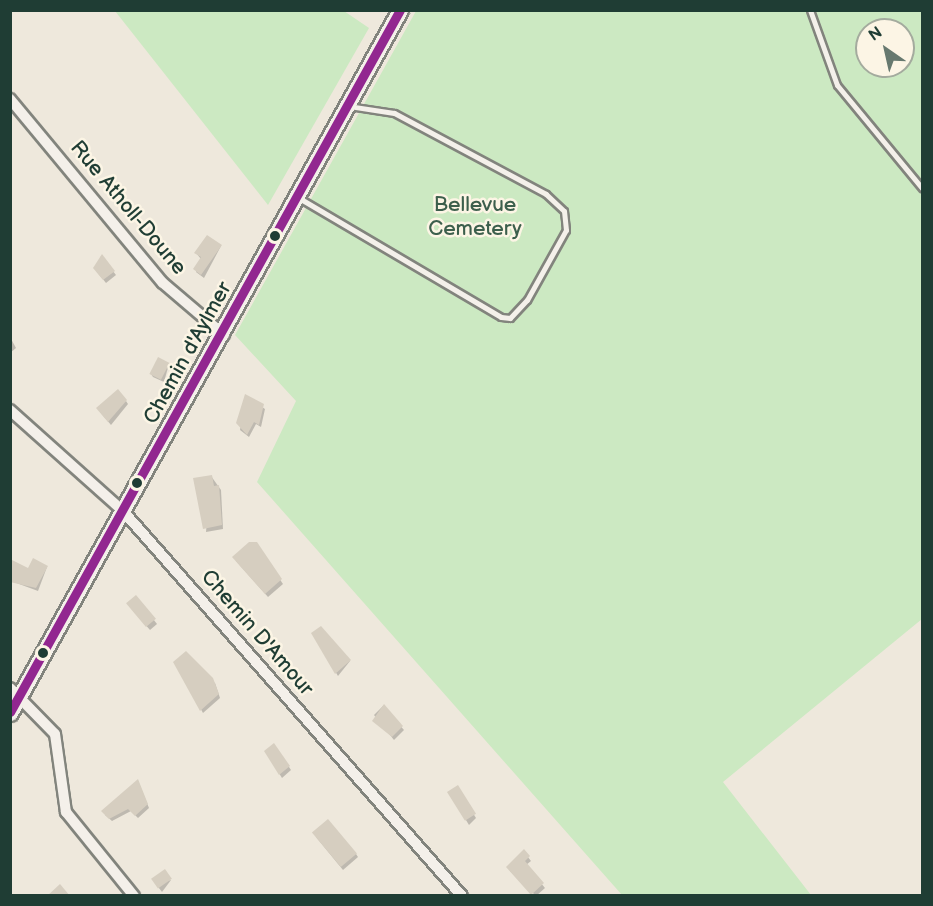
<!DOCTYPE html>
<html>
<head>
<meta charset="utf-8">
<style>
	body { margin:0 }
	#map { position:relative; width:933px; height:906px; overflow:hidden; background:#eee8dc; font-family:"Balsamiq Sans",sans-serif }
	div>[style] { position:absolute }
	.green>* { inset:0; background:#cce9c2 }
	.shadow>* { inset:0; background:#0003 }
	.building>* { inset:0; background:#d6cec0; transform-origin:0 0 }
	.roads { filter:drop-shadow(2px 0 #82847d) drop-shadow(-2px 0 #82847d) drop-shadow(0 2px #82847d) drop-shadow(0 -2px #82847d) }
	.lane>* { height:5px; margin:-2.5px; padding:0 2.5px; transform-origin:2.5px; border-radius:2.5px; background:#f4f0ea }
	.street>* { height:10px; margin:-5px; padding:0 5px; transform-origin:5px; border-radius:5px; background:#f4f0ea }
	.secondary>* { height:15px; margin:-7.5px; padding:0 7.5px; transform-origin:7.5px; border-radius:7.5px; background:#f4f0ea }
	.bus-1>* { height:9px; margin:-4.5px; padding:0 4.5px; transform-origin:4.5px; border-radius:4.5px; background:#922790 }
	.dots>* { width:16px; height:16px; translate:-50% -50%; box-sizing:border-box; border:3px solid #fcf5e5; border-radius:50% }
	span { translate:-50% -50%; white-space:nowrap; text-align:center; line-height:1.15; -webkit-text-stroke:5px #fcf5e5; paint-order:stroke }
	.park-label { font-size:21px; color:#3c5f4c }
	.street-label { font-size:21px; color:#1f3d34 }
	.frame { position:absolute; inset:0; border:12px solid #1f3d34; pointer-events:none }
	.north { position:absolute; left:855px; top:18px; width:60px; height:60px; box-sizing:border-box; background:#fcf5e5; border:2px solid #a4ab9e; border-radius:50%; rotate:326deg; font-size:16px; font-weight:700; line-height:24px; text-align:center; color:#1f3d34 }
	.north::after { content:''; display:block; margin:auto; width:21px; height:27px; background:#67796f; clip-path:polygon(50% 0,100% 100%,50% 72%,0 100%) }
</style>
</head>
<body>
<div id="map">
	<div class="green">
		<div style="clip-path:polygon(115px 11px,344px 11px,369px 28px,268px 205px)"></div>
		<div style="clip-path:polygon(evenodd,416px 11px,922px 11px,922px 619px,723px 782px,811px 895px,622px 895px,257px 482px,296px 401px,235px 335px,416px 11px,867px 30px,903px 30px,903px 66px,867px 66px,867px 30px)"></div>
	</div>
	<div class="shadow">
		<div style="clip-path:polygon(221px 246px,204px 278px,196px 272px,201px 259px,196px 253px)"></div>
		<div style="clip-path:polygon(101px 256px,116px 275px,106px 283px,97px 272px)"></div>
		<div style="clip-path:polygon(10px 337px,16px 348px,10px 353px)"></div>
		<div style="clip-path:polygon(169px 364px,164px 382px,153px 377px,151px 374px)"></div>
		<div style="clip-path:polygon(246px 396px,265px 409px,261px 427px,256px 424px,249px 437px,240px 430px)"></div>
		<div style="clip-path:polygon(126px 401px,128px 404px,111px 425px,100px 412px)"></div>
		<div style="clip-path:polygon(211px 476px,221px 490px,223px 529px,206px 532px)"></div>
		<div style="clip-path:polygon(256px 544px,283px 584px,268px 597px,236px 561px)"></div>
		<div style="clip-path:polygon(47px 567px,38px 591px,11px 581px,29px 570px)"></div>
		<div style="clip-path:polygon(136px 597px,157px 624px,150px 630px,130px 607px)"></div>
		<div style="clip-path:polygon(313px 634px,350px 661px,338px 676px)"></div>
		<div style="clip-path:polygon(175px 662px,215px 683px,220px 698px,203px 713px)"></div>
		<div style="clip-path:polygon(383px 706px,404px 730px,394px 740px,374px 715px)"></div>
		<div style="clip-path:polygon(266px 752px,289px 767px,291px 770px,282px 778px)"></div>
		<div style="clip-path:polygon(138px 781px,149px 808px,138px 818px,131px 811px,112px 821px,105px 815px)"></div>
		<div style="clip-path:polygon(457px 788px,476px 818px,469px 825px,450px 794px)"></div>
		<div style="clip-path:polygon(316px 837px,356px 854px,358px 857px,343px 870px)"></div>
		<div style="clip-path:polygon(524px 852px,531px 861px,526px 865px,545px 888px,536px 896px,510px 871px)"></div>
		<div style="clip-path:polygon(171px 880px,162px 892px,155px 883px)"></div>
	</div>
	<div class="building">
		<div style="clip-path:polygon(207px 235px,222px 245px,201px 275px,193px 269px,201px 257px,194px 253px)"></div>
		<div style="clip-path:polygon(102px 254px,115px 271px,103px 280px,93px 268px)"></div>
		<div style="left:158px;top:357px;width:13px;height:19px;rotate:27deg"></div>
		<div style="clip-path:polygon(118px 389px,127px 400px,108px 422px,96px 408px)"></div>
		<div style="clip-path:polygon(245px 394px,264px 404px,259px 425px,254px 422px,247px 435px,236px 423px)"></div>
		<div style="clip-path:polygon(212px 475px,214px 486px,219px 485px,222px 525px,203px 529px,193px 478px)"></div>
		<div style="clip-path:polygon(249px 542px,257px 542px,282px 579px,265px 594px,232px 557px)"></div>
		<div style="clip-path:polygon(33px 558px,48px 566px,36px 588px,10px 582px,10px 559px,28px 568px)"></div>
		<div style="left:136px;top:595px;width:31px;height:13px;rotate:50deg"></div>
		<div style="clip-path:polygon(321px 626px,351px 660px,335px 674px,311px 633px)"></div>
		<div style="clip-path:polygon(186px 651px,213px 678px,219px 694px,200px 711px,173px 662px)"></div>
		<div style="clip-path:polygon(384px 704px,403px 726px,392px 737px,372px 721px)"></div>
		<div style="clip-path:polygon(274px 743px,290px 766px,279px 775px,264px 751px)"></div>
		<div style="clip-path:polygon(138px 779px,148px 804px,135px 816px,128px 809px,109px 819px,101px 811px)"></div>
		<div style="left:458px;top:785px;width:34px;height:13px;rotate:58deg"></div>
		<div style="left:328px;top:819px;width:45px;height:21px;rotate:50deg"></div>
		<div style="clip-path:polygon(524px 849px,530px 856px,525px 861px,544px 883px,531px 895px,506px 867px)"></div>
		<div style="left:165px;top:869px;width:12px;height:17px;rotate:55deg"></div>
		<div style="clip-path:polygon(60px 884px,70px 896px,47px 896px)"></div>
	</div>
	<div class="roads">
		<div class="lane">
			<div style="left:810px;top:10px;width:80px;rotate:70.2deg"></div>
			<div style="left:837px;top:85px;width:134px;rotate:50.5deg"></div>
			<div style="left:299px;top:198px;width:234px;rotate:30.5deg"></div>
			<div style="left:501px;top:317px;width:9px;rotate:6deg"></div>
			<div style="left:510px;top:318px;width:25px;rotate:-47deg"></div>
			<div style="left:527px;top:300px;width:80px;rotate:-60.9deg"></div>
			<div style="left:566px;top:230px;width:19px;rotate:-96deg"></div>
			<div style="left:564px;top:211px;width:25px;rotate:-137deg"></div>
			<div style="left:546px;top:194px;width:172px;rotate:-151.9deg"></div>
			<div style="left:394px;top:113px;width:47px;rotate:-171.3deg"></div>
		</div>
		<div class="street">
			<div style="left:10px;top:99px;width:239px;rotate:50.3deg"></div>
			<div style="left:163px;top:283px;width:80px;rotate:40.4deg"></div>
			<div style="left:10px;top:410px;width:152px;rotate:41.8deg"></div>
			<div style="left:123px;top:511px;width:513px;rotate:48.64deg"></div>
			<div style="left:10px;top:688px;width:64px;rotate:45.6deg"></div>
			<div style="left:55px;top:734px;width:79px;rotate:82deg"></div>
			<div style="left:66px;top:812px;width:108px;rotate:51deg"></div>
		</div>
		<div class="secondary">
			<div style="left:10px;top:713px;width:804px;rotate:-60.98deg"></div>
		</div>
	</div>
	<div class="bus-1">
		<div style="left:10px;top:712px;width:803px;rotate:-60.95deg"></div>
	</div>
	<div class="dots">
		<div style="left:275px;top:236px;background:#1f3d34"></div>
		<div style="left:137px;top:483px;background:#1f3d34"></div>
		<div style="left:43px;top:653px;background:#1f3d34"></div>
	</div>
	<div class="park-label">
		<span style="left:475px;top:217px">Bellevue<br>Cemetery</span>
	</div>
	<div class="street-label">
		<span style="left:128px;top:208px;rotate:50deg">Rue Atholl-Doune</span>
		<span style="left:188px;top:353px;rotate:-61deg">Chemin d'Aylmer</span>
		<span style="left:257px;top:633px;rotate:49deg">Chemin D'Amour</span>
	</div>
	<div class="frame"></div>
	<div class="north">N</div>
</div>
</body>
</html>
